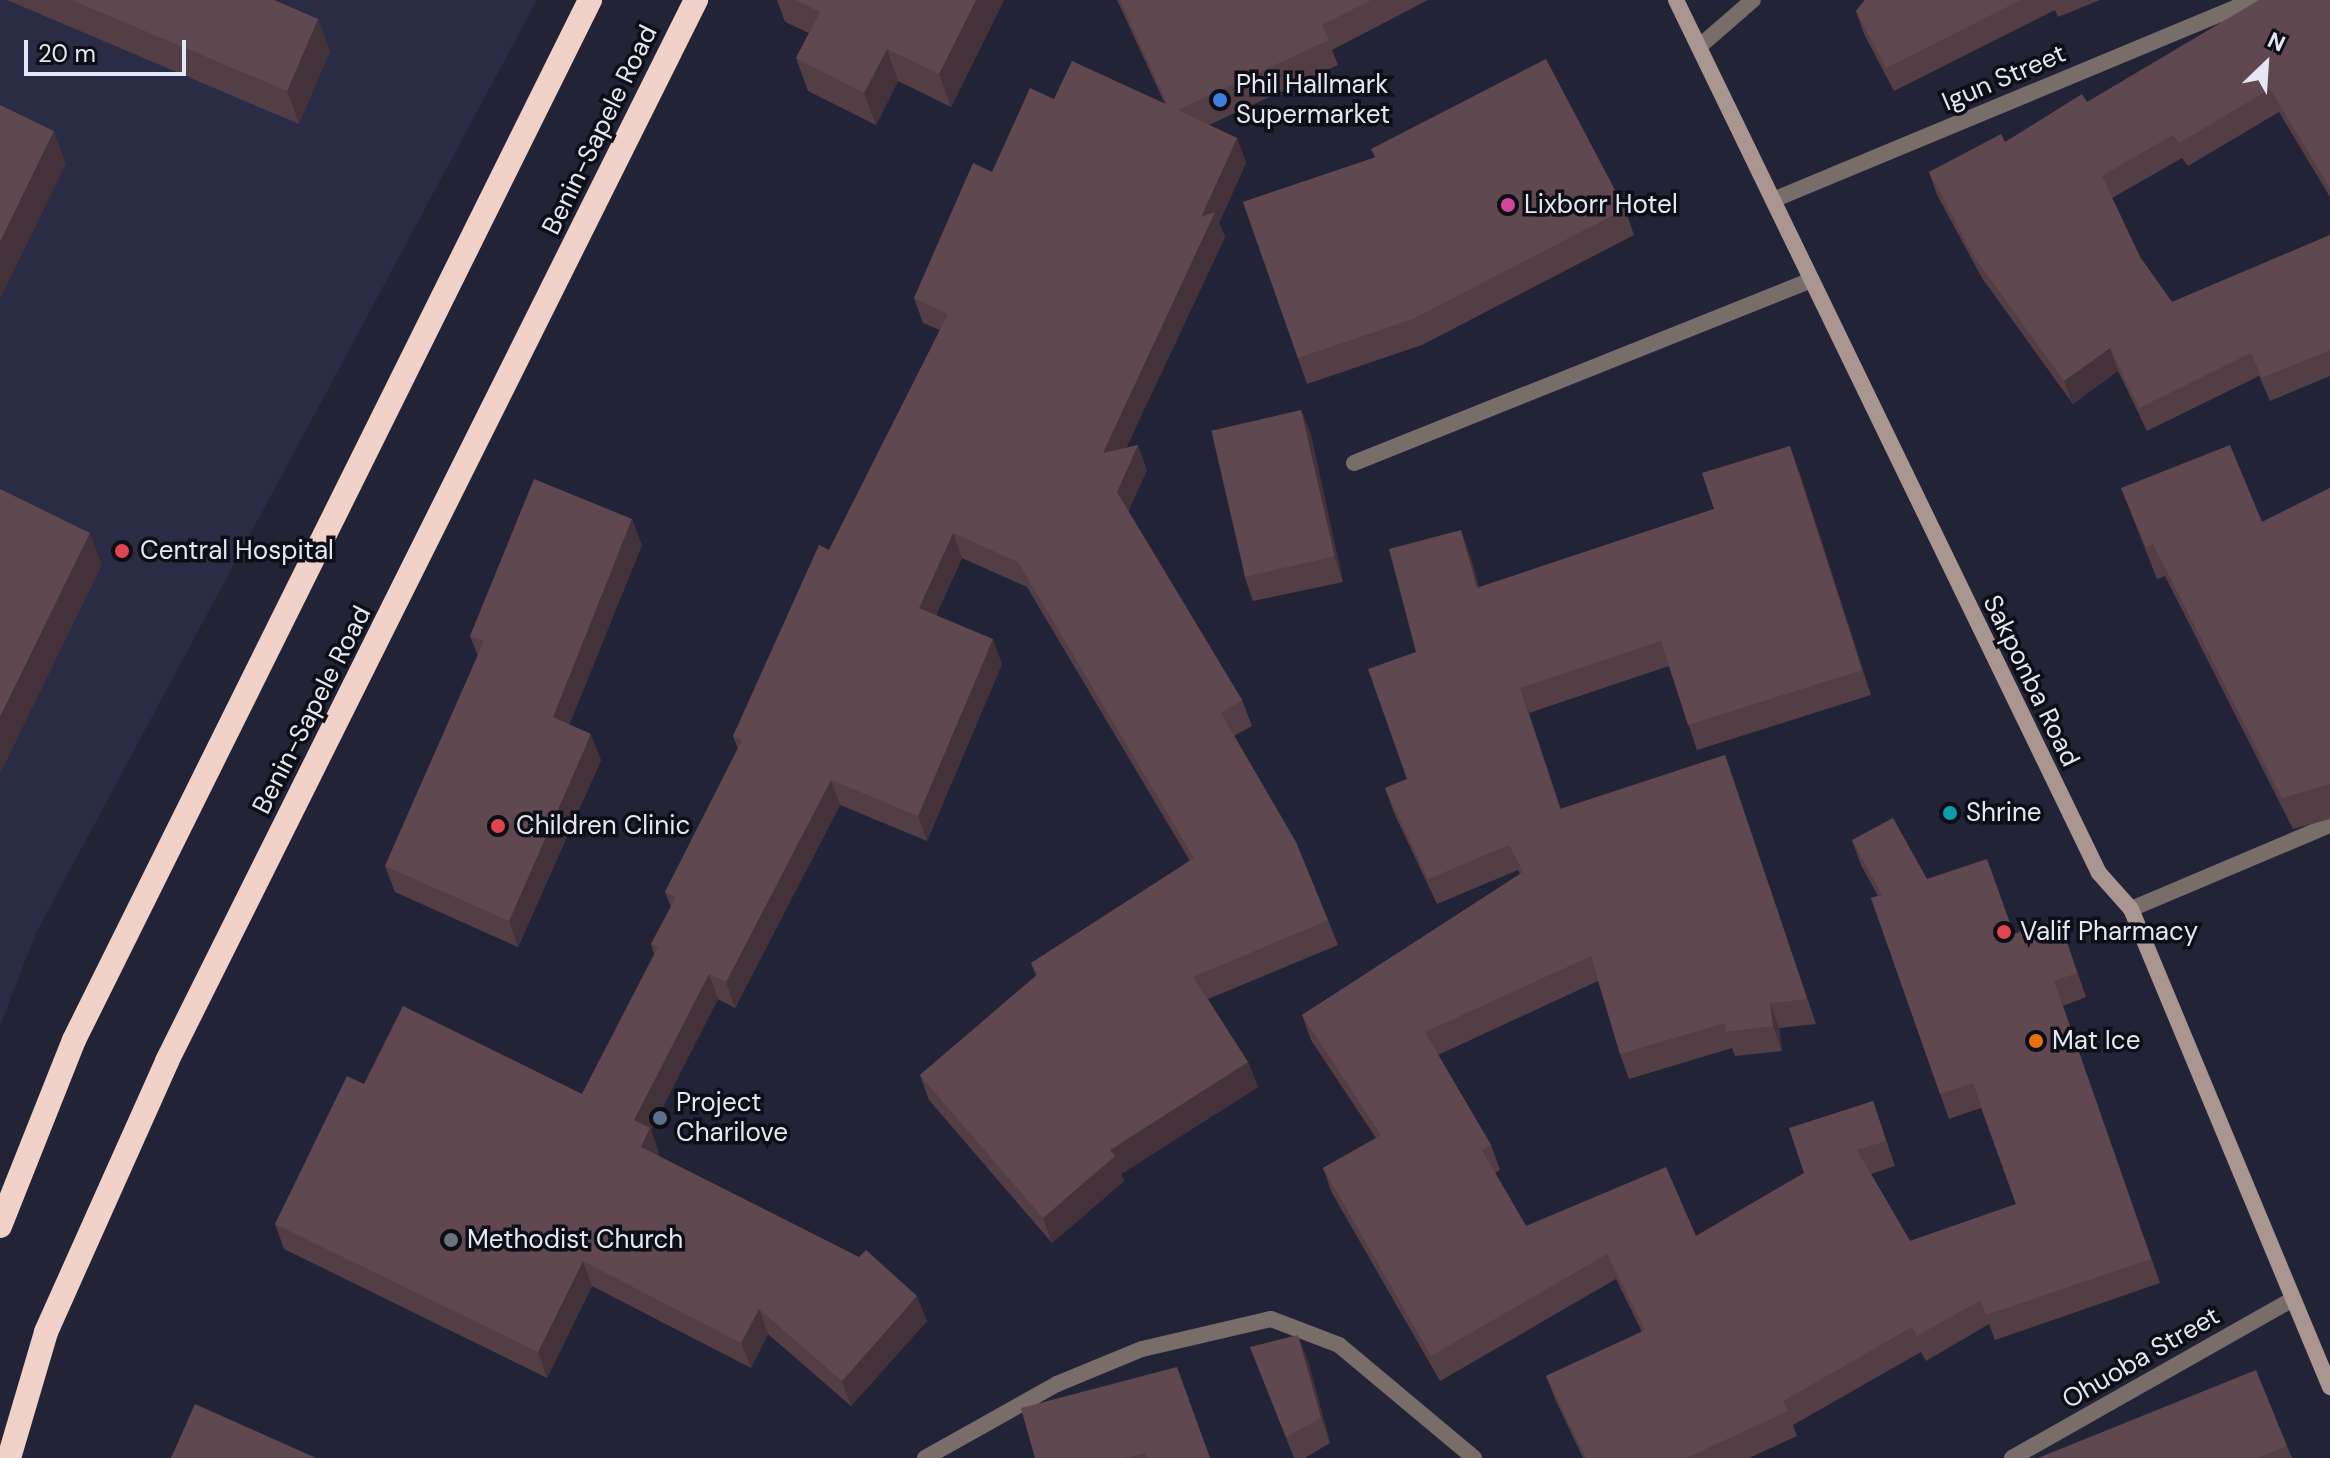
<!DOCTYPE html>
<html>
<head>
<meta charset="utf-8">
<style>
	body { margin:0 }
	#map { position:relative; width:2330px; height:1458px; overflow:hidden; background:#222336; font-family:"DM Sans",sans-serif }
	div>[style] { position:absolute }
	.built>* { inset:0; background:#2a2b45 }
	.lane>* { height:16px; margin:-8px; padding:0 8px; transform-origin:8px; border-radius:8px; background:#796d69 }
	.street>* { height:16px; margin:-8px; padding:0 8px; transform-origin:8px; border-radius:8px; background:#796d69 }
	.secondary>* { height:16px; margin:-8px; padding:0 8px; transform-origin:8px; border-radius:8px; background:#a99690 }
	.highway>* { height:24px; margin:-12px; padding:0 12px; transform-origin:12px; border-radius:12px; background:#f0d2c9 }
	.wall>* { inset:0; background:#533e46 }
	.shaded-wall>* { inset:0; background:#433239 }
	.building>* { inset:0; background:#604851; transform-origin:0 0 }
	.dots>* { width:22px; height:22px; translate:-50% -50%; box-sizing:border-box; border:4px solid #0d0d15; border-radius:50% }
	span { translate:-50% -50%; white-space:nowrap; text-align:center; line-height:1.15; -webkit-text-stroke:7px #0d0d15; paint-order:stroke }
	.street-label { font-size:26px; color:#e6e7f4 }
	.poi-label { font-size:26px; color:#e6e7f4 }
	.left { translate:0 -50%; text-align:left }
	.north { position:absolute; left:2226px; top:24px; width:80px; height:80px; -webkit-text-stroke:6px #0d0d15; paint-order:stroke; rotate:25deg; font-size:22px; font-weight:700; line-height:32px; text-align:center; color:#e6e7f4 }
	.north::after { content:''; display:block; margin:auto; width:28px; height:36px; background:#e6e7f4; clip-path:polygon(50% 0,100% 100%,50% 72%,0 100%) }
	.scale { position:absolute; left:24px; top:40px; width:162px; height:36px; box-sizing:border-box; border:4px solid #e6e7f4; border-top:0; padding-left:10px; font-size:24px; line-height:28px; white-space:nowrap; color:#e6e7f4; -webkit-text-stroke:6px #0d0d15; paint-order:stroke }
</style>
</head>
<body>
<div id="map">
	<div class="built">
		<div style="clip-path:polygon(0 0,537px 0,36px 933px,0 1026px)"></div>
	</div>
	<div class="lane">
		<div style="left:1700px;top:46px;width:70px;rotate:-41deg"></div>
		<div style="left:1354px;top:463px;width:488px;rotate:-21.8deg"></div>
	</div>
	<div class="street">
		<div style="left:1773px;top:200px;width:521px;rotate:-22.58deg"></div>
		<div style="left:2131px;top:909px;width:216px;rotate:-22.9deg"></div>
		<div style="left:925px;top:1458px;width:151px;rotate:-29.3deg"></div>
		<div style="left:1057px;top:1384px;width:92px;rotate:-22.4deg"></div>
		<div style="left:1142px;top:1349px;width:132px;rotate:-13.1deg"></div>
		<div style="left:1271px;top:1319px;width:73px;rotate:20.9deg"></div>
		<div style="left:1339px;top:1345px;width:176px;rotate:39.9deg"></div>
		<div style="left:2012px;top:1458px;width:323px;rotate:-29.5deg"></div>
	</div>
	<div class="secondary">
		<div style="left:1676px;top:0;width:970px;rotate:64.15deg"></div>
		<div style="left:2099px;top:873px;width:48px;rotate:48.4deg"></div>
		<div style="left:2131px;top:909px;width:518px;rotate:67.4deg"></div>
	</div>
	<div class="highway">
		<div style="left:0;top:1226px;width:200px;rotate:-68.3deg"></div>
		<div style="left:74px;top:1040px;width:1161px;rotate:-63.61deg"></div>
		<div style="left:9px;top:1458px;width:131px;rotate:-73.6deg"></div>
		<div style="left:46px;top:1332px;width:297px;rotate:-65.9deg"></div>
		<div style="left:167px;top:1061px;width:1186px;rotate:-63.5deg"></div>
	</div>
	<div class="wall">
		<div style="clip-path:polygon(7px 0,274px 0,318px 19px,330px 51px,299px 124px)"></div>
		<div style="clip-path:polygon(777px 0,1004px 0,951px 107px,898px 81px,876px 125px,808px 91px,796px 58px,809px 33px,785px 22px)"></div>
		<div style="clip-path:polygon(1117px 0,1428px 0,1332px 50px,1338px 65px,1209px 125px,1237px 138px,1246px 163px,1219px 223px,1225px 237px,1126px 448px,1147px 470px,1128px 511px,1242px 700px,1252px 726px,1234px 736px,1328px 920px,1338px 945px,1208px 999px,1248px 1062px,1258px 1087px,1121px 1174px,1124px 1181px,1052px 1243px,929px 1100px,920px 1075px,1036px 976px,1031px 963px,1190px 861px,1027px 587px,962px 558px,936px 615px,1002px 664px,927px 841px,840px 805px,735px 1008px,718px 999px,651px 1130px,659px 1153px,658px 1155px,927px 1321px,851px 1406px,768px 1334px,751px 1368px,592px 1286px,547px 1378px,284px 1249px,275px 1224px,364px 1084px,582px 1094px,654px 954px,651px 944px,671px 907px,665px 892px,738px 749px,733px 736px,829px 550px,940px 330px,923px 323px,914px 298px,992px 172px,1054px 99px,1165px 104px)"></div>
		<div style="clip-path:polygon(1865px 0,2100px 0,2058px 17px,2055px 10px,1894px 91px,1864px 34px,1856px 11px)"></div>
		<div style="clip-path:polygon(2330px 0,2330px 197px,2279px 112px,2188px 166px,2182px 158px,2112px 198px,2140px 257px,2172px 302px,2330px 235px,2330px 376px,2270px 401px,2259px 376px,2147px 431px,2118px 371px,2073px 404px,1982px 278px,1937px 195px,1929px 172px,2005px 142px,2087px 102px)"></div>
		<div style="clip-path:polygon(1371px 149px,1625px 209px,1634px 235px,1422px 345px,1307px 384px,1243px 202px,1375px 158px)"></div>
		<div style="clip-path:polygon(1301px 410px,1311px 435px,1343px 582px,1253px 601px,1244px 575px)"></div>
		<div style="clip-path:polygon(1799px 471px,1871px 695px,1697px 750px,1669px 666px,1529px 713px,1561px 809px,1725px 755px,1816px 1024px,1779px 1028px,1782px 1051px,1735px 1056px,1732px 1048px,1629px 1079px,1620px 1054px,1598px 981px,1438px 1055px,1491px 1145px,1500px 1170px,1495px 1173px,1526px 1226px,1696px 1236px,1804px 1173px,1873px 1101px,1895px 1166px,1871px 1174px,1910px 1241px,2016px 1204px,1981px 1108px,1949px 1119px,1871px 898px,1878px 896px,1861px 865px,1852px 840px,1927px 879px,2014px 934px,2059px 919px,2086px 997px,2063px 1006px,2160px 1283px,1995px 1340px,1989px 1324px,1926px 1361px,1921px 1352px,1793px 1425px,1797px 1436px,1749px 1458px,1583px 1458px,1556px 1401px,1546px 1376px,1642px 1332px,1616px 1279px,1440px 1381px,1332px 1193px,1323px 1168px,1376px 1138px,1311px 1040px,1302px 1015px,1520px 874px,1518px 870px,1437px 904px,1394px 813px,1385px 788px,1407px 779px,1416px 652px,1470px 555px,1479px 587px,1714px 509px)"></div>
		<div style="clip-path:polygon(2121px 488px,2262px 522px,2330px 488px,2330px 819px,2293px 829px,2165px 576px,2157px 579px)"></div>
		<div style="clip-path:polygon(642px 545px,569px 724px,601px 760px,518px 947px,395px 892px,385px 866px,478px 656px,470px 636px)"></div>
		<div style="clip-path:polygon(1250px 1347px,1308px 1361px,1330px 1443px,1305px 1458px,1294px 1458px)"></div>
		<div style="clip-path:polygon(1021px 1408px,1210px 1458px,1035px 1458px)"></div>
		<div style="clip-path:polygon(2287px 1446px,2292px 1458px,2038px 1458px)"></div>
	</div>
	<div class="shaded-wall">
		<div style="clip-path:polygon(976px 0,1004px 0,951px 107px,939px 74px)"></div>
		<div style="clip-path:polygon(318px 19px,330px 51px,299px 124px,287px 91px)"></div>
		<div style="clip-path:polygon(887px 49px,898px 81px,876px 125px,864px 93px)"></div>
		<div style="clip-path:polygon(54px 131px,66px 164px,0 299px,0 242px)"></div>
		<div style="clip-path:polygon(1237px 138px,1246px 163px,1219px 223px,1225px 237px,1112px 478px,1103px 453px,1201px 217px)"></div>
		<div style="clip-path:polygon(2110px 348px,2118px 371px,2073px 404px,2064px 381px)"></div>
		<div style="clip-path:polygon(1301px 410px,1311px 435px,1343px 582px,1334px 556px)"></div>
		<div style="clip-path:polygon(1138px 445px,1147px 470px,1126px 517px,1117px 492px)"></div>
		<div style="clip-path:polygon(1790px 446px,1799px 471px,1871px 695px,1862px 670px)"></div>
		<div style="clip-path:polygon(632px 519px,642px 545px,562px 743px,553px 717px)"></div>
		<div style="clip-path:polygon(1461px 530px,1470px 555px,1486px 613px,1477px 588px)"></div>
		<div style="clip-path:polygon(90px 533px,102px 565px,0 774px,0 717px)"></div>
		<div style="clip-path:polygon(953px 533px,962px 558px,928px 633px,919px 608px)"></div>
		<div style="clip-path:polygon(993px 639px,1002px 664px,927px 841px,918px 816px)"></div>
		<div style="clip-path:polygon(1520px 688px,1529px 713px,1569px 834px,1560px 809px)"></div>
		<div style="clip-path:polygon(591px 734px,601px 760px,518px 947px,509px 921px)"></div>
		<div style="clip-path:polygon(831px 780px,840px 805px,735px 1008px,726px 982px)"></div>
		<div style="clip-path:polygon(709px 974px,718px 999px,651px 1130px,659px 1153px,650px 1172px,641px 1147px,634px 1120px)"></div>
		<div style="clip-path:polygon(1770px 1003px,1779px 1028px,1782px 1051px,1773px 1026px)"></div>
		<div style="clip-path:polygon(1248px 1062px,1258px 1087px,1121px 1174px,1124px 1181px,1052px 1243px,1043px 1218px,1110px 1150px)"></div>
		<div style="clip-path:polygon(583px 1261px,592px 1286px,547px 1378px,538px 1352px)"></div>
		<div style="clip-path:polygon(917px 1296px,927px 1321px,851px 1406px,842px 1381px)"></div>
		<div style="clip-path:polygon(759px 1309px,768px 1334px,751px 1368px,741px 1343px)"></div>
		<div style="clip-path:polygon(1298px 1335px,1308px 1361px,1330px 1443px,1321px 1418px)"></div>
	</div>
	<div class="building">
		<div style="clip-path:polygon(72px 0,274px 0,318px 19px,287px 91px)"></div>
		<div style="clip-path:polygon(796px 0,976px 0,939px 74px,887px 49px,864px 93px,796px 58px,820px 12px)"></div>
		<div style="clip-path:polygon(1120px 0,1371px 0,1322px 25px,1329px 40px,1178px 110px,1237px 138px,1201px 217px,1215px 212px,1103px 453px,1138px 445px,1117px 492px,1242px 700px,1221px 713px,1296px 842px,1328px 920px,1193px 977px,1248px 1062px,1110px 1150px,1115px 1156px,1043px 1218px,920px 1075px,1038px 974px,1031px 963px,1194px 858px,1018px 562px,953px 533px,919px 608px,993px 639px,918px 816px,831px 780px,726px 982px,709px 974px,634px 1120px,650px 1128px,641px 1147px,859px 1257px,866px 1250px,917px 1296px,842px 1381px,759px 1309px,741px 1343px,583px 1261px,538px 1352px,275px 1224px,347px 1076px,364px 1084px,403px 1006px,582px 1094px,658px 948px,651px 944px,676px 897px,665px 892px,742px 740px,733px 736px,819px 545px,829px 550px,948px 314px,914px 298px,973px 163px,992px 172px,1030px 88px,1054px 99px,1072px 61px,1168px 105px)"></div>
		<div style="clip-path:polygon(1865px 0,2021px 0,1886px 68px,1856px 11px)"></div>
		<div style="clip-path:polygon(2259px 0,2330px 0,2330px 188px,2270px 89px,2179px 143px,2173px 135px,2102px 176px,2140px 257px,2172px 302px,2330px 235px,2330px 350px,2262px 378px,2251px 353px,2139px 408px,2110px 348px,2064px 381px,1973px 255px,1929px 172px,2001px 134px,2005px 142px,2082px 94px,2087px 102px)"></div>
		<div style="clip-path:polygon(1546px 59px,1625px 209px,1413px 319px,1298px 358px,1243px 202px,1376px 157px,1371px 149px)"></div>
		<div style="clip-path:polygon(0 105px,54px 131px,0 242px)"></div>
		<div style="left:1301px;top:410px;width:150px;height:92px;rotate:77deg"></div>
		<div style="clip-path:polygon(2230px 445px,2262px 522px,2330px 488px,2330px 784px,2282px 798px,2153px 544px,2146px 547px,2121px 488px)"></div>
		<div style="clip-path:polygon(1790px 446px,1862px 670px,1688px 725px,1661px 641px,1520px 688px,1560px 809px,1725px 755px,1807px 999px,1770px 1003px,1773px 1026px,1726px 1032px,1725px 1023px,1620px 1054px,1591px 956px,1425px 1032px,1491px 1145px,1482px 1150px,1526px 1226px,1666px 1167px,1696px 1236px,1804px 1173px,1789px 1128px,1873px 1101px,1886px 1141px,1857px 1150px,1910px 1241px,2016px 1204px,1973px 1083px,1940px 1094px,1871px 898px,1882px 895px,1852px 840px,1893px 818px,1927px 879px,1987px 859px,2014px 934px,2059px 919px,2077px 973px,2054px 981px,2151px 1259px,1986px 1315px,1981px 1300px,1917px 1336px,1912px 1327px,1783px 1401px,1788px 1411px,1686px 1458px,1586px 1458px,1546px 1376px,1645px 1330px,1607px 1254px,1431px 1356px,1323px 1168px,1381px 1135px,1302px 1015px,1523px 872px,1509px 845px,1428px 879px,1385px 788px,1407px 779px,1368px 669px,1416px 652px,1389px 549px,1461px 530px,1477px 588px,1714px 509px,1702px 473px)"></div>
		<div style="clip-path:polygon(534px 479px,632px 519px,553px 717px,591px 734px,509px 921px,385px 866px,484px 641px,470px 636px)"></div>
		<div style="clip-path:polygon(0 489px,90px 533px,0 717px)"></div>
		<div style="clip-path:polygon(1298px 1335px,1321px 1418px,1286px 1437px,1250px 1347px)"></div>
		<div style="clip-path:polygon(1177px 1367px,1210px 1458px,1147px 1458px,1145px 1453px,1125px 1458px,1035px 1458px,1021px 1408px)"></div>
		<div style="clip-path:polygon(2256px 1370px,2287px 1446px,2258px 1458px,2038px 1458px)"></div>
		<div style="clip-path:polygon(195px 1404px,316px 1458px,171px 1458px)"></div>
	</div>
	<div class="dots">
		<div style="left:1220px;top:100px;background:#3f7fe0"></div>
		<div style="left:1508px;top:205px;background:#d1479c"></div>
		<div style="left:122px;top:551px;background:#e0444e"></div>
		<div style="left:1950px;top:813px;background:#0f9aa8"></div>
		<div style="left:498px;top:826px;background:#e0444e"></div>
		<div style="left:2004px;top:932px;background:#e0444e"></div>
		<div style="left:2036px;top:1041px;background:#e8710a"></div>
		<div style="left:660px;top:1118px;background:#5c6f8a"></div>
		<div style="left:451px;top:1240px;background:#6b7280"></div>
	</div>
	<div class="street-label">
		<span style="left:2004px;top:78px;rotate:-23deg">Igun Street</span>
		<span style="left:600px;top:130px;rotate:-64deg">Benin-Sapele Road</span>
		<span style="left:2031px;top:681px;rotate:64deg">Sakponba Road</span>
		<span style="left:312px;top:710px;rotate:-63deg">Benin-Sapele Road</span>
		<span style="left:2141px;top:1358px;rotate:-30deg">Ohuoba Street</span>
	</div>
	<div class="poi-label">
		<span class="left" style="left:1236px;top:100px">Phil Hallmark<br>Supermarket</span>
		<span class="left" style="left:1524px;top:205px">Lixborr Hotel</span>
		<span class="left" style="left:140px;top:551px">Central Hospital</span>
		<span class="left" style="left:1966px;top:813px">Shrine</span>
		<span class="left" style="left:516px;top:826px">Children Clinic</span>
		<span class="left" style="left:2020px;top:932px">Valif Pharmacy</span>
		<span class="left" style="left:2052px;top:1041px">Mat Ice</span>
		<span class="left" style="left:676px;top:1118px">Project<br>Charilove</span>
		<span class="left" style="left:467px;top:1240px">Methodist Church</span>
	</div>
	<div class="north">N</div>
	<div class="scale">20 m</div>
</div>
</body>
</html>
